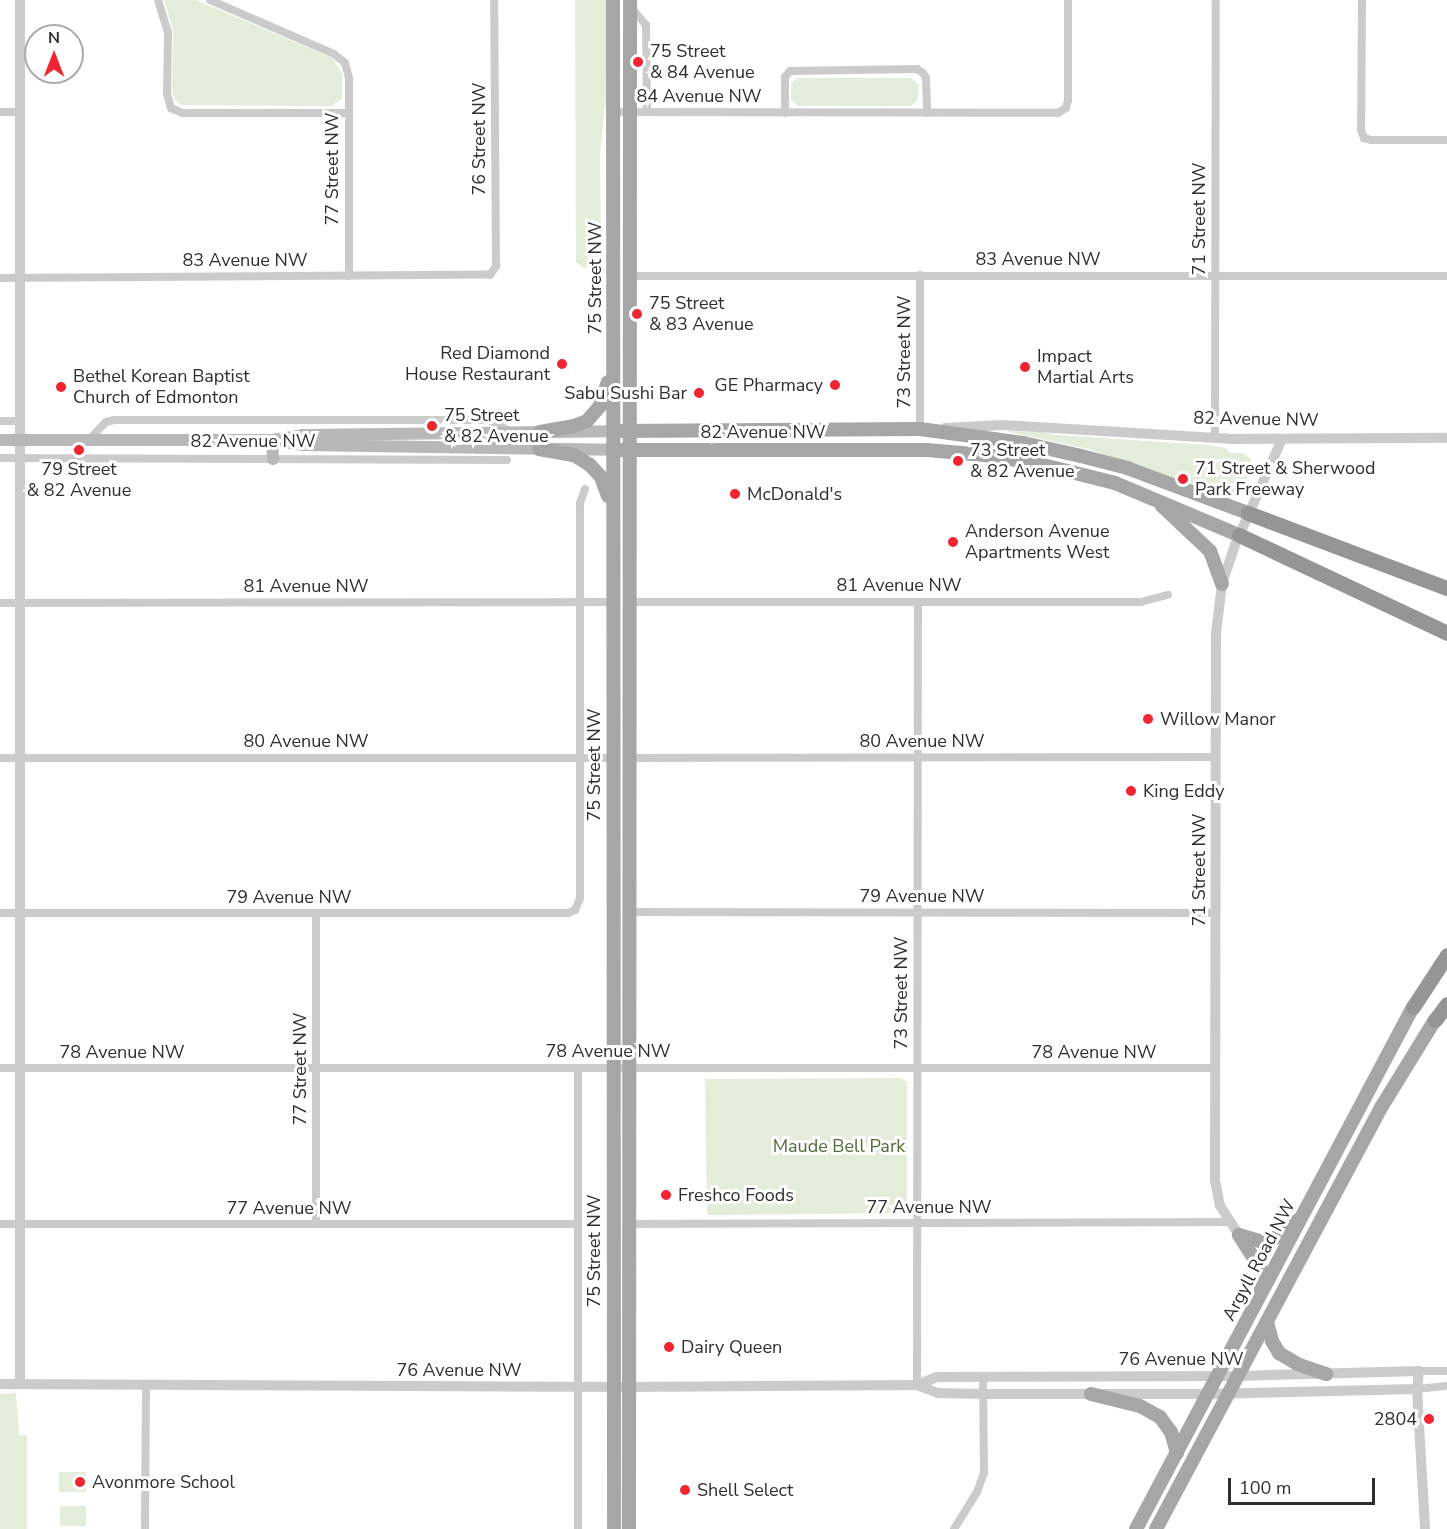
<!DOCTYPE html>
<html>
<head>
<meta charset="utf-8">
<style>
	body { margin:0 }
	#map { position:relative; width:1447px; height:1529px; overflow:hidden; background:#fff; font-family:"Nunito Sans",sans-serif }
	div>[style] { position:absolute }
	.green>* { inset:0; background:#e4ecda; transform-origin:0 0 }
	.minor>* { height:8px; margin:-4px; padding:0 4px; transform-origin:4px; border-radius:4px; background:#cbcbcb }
	.tertiary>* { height:10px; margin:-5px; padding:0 5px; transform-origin:5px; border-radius:5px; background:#cbcbcb }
	.secondary>* { height:12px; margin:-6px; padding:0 6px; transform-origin:6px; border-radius:6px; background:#b8b8b8 }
	.primary>* { height:14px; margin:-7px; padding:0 7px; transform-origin:7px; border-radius:7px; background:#a6a6a6 }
	.motorway>* { height:15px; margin:-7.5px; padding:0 7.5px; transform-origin:7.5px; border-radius:7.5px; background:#959595 }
	.dots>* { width:16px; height:16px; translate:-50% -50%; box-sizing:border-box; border:3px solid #fff; border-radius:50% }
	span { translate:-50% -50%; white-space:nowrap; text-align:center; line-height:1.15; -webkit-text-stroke:6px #fff; paint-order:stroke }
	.poi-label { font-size:18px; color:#2e2e2e }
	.left { translate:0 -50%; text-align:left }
	.right { translate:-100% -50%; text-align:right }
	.street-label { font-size:18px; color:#2e2e2e }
	.park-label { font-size:18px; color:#506c38 }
	.north { position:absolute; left:24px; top:24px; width:60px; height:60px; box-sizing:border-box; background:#fff; border:2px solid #ababab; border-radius:50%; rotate:0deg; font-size:16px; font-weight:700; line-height:24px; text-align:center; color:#2e2e2e }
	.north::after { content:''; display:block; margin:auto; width:21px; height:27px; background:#f12432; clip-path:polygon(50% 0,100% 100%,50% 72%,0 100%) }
	.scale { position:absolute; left:1228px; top:1478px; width:147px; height:27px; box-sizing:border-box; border:3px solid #2e2e2e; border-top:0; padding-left:8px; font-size:18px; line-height:21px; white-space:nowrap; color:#2e2e2e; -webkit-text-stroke:4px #fff; paint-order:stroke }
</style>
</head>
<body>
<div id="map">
	<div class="green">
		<div style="clip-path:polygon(164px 0,196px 0,332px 58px,342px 73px,342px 99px,331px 106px,181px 105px,175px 100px,172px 93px,173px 30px)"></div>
		<div style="clip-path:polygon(575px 0,607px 0,606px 97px,600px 153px,601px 268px,596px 269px,584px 268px,576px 262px)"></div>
		<div style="clip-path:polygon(798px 78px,911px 78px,919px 85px,918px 99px,912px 106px,798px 106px,791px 100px,791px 86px,794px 80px)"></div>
		<div style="clip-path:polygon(1005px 431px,1043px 432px,1058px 435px,1207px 445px,1226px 448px,1229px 453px,1243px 453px,1250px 458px,1253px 466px,1244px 489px,1232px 499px,1088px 449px)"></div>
		<div style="clip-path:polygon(902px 1078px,907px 1083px,907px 1207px,903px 1213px,707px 1215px,705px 1079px)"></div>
		<div style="clip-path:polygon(16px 1393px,19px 1435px,27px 1435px,27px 1529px,0 1529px,0 1394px)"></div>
		<div style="left:86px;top:1472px;width:20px;height:27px;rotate:90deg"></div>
		<div style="left:60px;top:1506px;width:26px;height:20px"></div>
	</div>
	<div class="minor">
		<div style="left:158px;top:0;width:34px;rotate:73deg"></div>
		<div style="left:168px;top:32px;width:62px;rotate:90.9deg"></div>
		<div style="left:167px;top:94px;width:15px;rotate:74deg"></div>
		<div style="left:171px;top:108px;width:12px;rotate:24deg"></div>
		<div style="left:182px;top:113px;width:167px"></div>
		<div style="left:210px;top:0;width:135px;rotate:23.5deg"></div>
		<div style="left:334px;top:54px;width:14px;rotate:39deg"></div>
		<div style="left:345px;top:63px;width:16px;rotate:75deg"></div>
		<div style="left:349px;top:78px;width:198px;rotate:90deg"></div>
		<div style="left:1362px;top:0;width:130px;rotate:90.4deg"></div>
		<div style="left:1361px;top:130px;width:9px;rotate:69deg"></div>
		<div style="left:1364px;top:138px;width:7px;rotate:16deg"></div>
		<div style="left:1371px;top:140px;width:76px"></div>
		<div style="left:630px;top:6px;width:25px;rotate:50deg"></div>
		<div style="left:646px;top:25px;width:87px;rotate:89.3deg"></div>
		<div style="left:0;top:112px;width:21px"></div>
		<div style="left:613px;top:112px;width:445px;rotate:0.1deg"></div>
		<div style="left:1058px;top:113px;width:9px;rotate:-32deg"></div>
		<div style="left:1066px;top:108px;width:8px;rotate:-76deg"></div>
		<div style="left:1068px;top:100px;width:100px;rotate:-90deg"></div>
		<div style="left:785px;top:113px;width:36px;rotate:-90deg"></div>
		<div style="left:785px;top:77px;width:8px;rotate:-50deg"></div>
		<div style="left:790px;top:71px;width:127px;rotate:-0.9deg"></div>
		<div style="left:917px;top:69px;width:7px;rotate:34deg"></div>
		<div style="left:923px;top:73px;width:6px;rotate:59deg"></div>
		<div style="left:926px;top:78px;width:35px;rotate:88deg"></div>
		<div style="left:920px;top:275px;width:154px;rotate:90deg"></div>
		<div style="left:629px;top:276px;width:818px"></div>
		<div style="left:0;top:278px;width:490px;rotate:-0.4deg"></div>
		<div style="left:490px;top:275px;width:11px;rotate:-56deg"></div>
		<div style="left:496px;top:266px;width:266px;rotate:-90.4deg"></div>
		<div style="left:0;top:421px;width:21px"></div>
		<div style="left:1215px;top:438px;width:438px;rotate:-89.9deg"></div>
		<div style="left:89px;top:440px;width:25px;rotate:-47deg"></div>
		<div style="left:106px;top:422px;width:8px;rotate:-14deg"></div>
		<div style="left:114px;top:420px;width:376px"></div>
		<div style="left:490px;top:420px;width:24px;rotate:30deg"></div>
		<div style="left:0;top:458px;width:507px;rotate:0.23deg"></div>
		<div style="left:628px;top:602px;width:513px"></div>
		<div style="left:1141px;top:602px;width:28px;rotate:-15deg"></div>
		<div style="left:0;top:603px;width:612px;rotate:-0.09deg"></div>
		<div style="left:0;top:758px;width:613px"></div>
		<div style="left:628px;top:758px;width:588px;rotate:-0.1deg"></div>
		<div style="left:628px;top:912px;width:587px;rotate:0.1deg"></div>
		<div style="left:0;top:913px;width:568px"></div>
		<div style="left:568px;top:913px;width:8px;rotate:-23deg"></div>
		<div style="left:575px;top:910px;width:13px;rotate:-67deg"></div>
		<div style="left:580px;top:898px;width:395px;rotate:-90deg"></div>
		<div style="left:580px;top:503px;width:15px;rotate:-70deg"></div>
		<div style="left:316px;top:913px;width:311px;rotate:90deg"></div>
		<div style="left:0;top:1068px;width:1216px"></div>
		<div style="left:578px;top:1068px;width:461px;rotate:90deg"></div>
		<div style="left:0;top:1224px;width:577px"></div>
		<div style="left:628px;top:1224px;width:601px;rotate:-0.19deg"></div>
		<div style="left:1419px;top:1371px;width:28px"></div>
		<div style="left:917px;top:1385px;width:783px;rotate:-89.93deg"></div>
		<div style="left:1417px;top:1389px;width:30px;rotate:-6deg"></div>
		<div style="left:145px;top:1529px;width:145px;rotate:-89.6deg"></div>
		<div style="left:954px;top:1529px;width:44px;rotate:-58.1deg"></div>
		<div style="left:977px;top:1492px;width:20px;rotate:-70deg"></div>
		<div style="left:984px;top:1473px;width:96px;rotate:-90.6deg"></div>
	</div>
	<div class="tertiary">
		<div style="left:945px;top:428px;width:58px;rotate:-3deg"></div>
		<div style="left:1003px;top:425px;width:227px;rotate:3.5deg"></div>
		<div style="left:1230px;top:439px;width:217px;rotate:-0.3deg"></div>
		<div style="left:1239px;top:1235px;width:35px;rotate:-123deg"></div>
		<div style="left:1220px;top:1206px;width:25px;rotate:-101deg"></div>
		<div style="left:1215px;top:1181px;width:548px;rotate:-89.9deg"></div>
		<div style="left:1216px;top:633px;width:49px;rotate:-83deg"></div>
		<div style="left:1222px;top:584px;width:41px;rotate:-71.6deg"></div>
		<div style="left:1235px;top:545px;width:116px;rotate:-66.1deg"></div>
		<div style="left:0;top:1384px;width:628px;rotate:0.27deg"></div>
		<div style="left:628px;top:1387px;width:289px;rotate:-0.4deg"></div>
		<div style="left:917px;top:1385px;width:22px;rotate:21deg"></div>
		<div style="left:938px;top:1393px;width:46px;rotate:1.2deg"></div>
		<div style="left:984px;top:1394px;width:224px"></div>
		<div style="left:1208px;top:1394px;width:209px;rotate:-1.4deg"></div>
		<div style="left:20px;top:1384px;width:1384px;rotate:-90deg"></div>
		<div style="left:917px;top:1385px;width:22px;rotate:-22deg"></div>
		<div style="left:937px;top:1377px;width:301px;rotate:-0.2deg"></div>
		<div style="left:1238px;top:1376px;width:181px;rotate:-1.6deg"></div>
		<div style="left:1419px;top:1371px;width:18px;rotate:96deg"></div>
		<div style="left:1417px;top:1389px;width:140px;rotate:86.7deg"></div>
	</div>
	<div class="secondary">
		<div style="left:0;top:440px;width:272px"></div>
		<div style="left:272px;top:440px;width:31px;rotate:-9deg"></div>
		<div style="left:303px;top:435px;width:309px;rotate:-0.7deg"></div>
		<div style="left:272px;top:440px;width:19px;rotate:87deg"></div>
		<div style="left:284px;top:442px;width:19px;rotate:9deg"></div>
		<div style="left:303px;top:445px;width:309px;rotate:0.9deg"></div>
	</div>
	<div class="primary">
		<div style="left:613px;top:0;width:1529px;rotate:89.96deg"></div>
		<div style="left:620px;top:431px;width:300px;rotate:-0.4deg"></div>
		<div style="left:920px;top:429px;width:104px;rotate:7.7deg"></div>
		<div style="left:1023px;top:443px;width:59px;rotate:12.6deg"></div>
		<div style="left:1081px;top:456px;width:48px;rotate:14.6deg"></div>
		<div style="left:1127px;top:468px;width:129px;rotate:20.4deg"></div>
		<div style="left:540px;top:432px;width:35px;rotate:-10deg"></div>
		<div style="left:574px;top:426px;width:14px;rotate:-21deg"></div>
		<div style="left:587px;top:421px;width:20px;rotate:-49deg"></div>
		<div style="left:600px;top:406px;width:25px;rotate:-72deg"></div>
		<div style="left:539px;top:449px;width:36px;rotate:10deg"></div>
		<div style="left:574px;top:455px;width:19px;rotate:32deg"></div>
		<div style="left:590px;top:465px;width:16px;rotate:47deg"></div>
		<div style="left:601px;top:477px;width:20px;rotate:70deg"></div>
		<div style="left:620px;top:450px;width:307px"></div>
		<div style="left:927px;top:450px;width:57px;rotate:5deg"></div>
		<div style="left:984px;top:455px;width:52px;rotate:8.9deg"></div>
		<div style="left:1035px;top:463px;width:82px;rotate:14deg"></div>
		<div style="left:1115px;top:483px;width:134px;rotate:22.8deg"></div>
		<div style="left:1162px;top:506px;width:66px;rotate:43.2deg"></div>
		<div style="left:1210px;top:551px;width:35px;rotate:70deg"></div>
		<div style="left:1239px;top:1235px;width:26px;rotate:16deg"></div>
		<div style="left:1264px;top:1242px;width:12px;rotate:-20deg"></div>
		<div style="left:1275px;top:1238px;width:29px;rotate:-38deg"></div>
		<div style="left:1239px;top:1235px;width:41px;rotate:57.8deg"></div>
		<div style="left:1261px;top:1270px;width:22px;rotate:90deg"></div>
		<div style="left:1267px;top:1322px;width:20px;rotate:75deg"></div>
		<div style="left:1272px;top:1341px;width:14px;rotate:60deg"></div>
		<div style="left:1279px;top:1353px;width:21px;rotate:31deg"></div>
		<div style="left:1297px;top:1364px;width:31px;rotate:19deg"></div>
		<div style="left:1091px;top:1394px;width:50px;rotate:13.8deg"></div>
		<div style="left:1140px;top:1406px;width:23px;rotate:29deg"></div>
		<div style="left:1160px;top:1417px;width:19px;rotate:54deg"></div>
		<div style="left:1171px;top:1432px;width:22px;rotate:74deg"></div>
		<div style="left:629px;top:1529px;width:1529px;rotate:-89.96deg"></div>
		<div style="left:1136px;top:1529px;width:591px;rotate:-62.05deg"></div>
		<div style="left:1156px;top:1529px;width:480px;rotate:-61.9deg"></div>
		<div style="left:1382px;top:1106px;width:101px;rotate:-58.4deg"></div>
	</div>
	<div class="motorway">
		<div style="left:1248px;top:513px;width:213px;rotate:20.7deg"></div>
		<div style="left:1239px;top:535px;width:230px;rotate:25.2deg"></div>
		<div style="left:1413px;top:1007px;width:62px;rotate:-56.8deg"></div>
		<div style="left:1435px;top:1020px;width:20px;rotate:-53deg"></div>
	</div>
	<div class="dots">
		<div style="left:638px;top:62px;background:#f12432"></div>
		<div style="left:637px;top:314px;background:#f12432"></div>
		<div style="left:562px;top:364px;background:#f12432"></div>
		<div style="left:1025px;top:367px;background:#f12432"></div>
		<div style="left:835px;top:385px;background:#f12432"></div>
		<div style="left:61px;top:387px;background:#f12432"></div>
		<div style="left:699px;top:393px;background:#f12432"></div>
		<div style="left:432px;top:426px;background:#f12432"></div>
		<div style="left:79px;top:450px;background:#f12432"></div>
		<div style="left:958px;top:461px;background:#f12432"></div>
		<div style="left:1183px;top:479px;background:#f12432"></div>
		<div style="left:735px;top:494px;background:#f12432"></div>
		<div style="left:953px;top:542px;background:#f12432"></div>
		<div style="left:1148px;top:719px;background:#f12432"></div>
		<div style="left:1131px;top:791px;background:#f12432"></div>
		<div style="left:666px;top:1195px;background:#f12432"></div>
		<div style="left:669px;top:1347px;background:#f12432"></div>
		<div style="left:1429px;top:1419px;background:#f12432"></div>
		<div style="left:80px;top:1482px;background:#f12432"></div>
		<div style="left:685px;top:1490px;background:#f12432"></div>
	</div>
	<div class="poi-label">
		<span class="left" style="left:650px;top:62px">75 Street<br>&amp; 84 Avenue</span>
		<span class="left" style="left:649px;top:314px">75 Street<br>&amp; 83 Avenue</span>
		<span class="right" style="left:550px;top:364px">Red Diamond<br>House Restaurant</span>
		<span class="left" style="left:1037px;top:367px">Impact<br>Martial Arts</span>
		<span class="left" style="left:73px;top:387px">Bethel Korean Baptist<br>Church of Edmonton</span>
		<span class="right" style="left:823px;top:385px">GE Pharmacy</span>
		<span class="right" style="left:687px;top:393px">Sabu Sushi Bar</span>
		<span class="left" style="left:444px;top:426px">75 Street<br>&amp; 82 Avenue</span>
		<span class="left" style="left:970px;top:461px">73 Street<br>&amp; 82 Avenue</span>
		<span class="left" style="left:1195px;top:479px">71 Street &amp; Sherwood<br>Park Freeway</span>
		<span style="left:79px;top:480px">79 Street<br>&amp; 82 Avenue</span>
		<span class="left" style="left:747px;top:494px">McDonald's</span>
		<span class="left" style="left:965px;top:542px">Anderson Avenue<br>Apartments West</span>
		<span class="left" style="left:1160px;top:719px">Willow Manor</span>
		<span class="left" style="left:1143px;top:791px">King Eddy</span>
		<span class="left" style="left:678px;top:1195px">Freshco Foods</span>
		<span class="left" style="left:681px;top:1347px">Dairy Queen</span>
		<span class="right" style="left:1417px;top:1419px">2804</span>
		<span class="left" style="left:92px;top:1482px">Avonmore School</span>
		<span class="left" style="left:697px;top:1490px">Shell Select</span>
	</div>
	<div class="street-label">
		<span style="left:699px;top:96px">84 Avenue NW</span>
		<span style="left:479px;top:139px;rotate:-90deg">76 Street NW</span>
		<span style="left:332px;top:169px;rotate:-90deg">77 Street NW</span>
		<span style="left:1199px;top:219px;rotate:-90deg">71 Street NW</span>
		<span style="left:1038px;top:259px">83 Avenue NW</span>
		<span style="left:245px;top:260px">83 Avenue NW</span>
		<span style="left:595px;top:278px;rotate:-90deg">75 Street NW</span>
		<span style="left:904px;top:352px;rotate:-90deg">73 Street NW</span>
		<span style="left:1256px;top:419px;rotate:1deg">82 Avenue NW</span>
		<span style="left:763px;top:432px">82 Avenue NW</span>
		<span style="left:253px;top:441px">82 Avenue NW</span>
		<span style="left:899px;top:585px">81 Avenue NW</span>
		<span style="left:306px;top:586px">81 Avenue NW</span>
		<span style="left:306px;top:741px">80 Avenue NW</span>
		<span style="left:922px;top:741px">80 Avenue NW</span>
		<span style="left:594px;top:765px;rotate:-90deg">75 Street NW</span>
		<span style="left:1199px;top:870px;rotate:-90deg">71 Street NW</span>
		<span style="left:922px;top:896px">79 Avenue NW</span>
		<span style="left:289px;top:897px">79 Avenue NW</span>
		<span style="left:901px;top:993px;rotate:-90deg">73 Street NW</span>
		<span style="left:608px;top:1051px">78 Avenue NW</span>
		<span style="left:122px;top:1052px">78 Avenue NW</span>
		<span style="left:1094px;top:1052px">78 Avenue NW</span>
		<span style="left:300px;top:1069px;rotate:-90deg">77 Street NW</span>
		<span style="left:929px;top:1207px">77 Avenue NW</span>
		<span style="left:289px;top:1208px">77 Avenue NW</span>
		<span style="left:594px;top:1251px;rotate:-90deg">75 Street NW</span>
		<span style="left:1259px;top:1260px;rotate:-62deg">Argyll Road NW</span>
		<span style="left:1181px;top:1359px">76 Avenue NW</span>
		<span style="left:459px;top:1370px">76 Avenue NW</span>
	</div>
	<div class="park-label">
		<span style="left:839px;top:1146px">Maude Bell Park</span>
	</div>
	<div class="north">N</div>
	<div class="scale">100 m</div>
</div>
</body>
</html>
